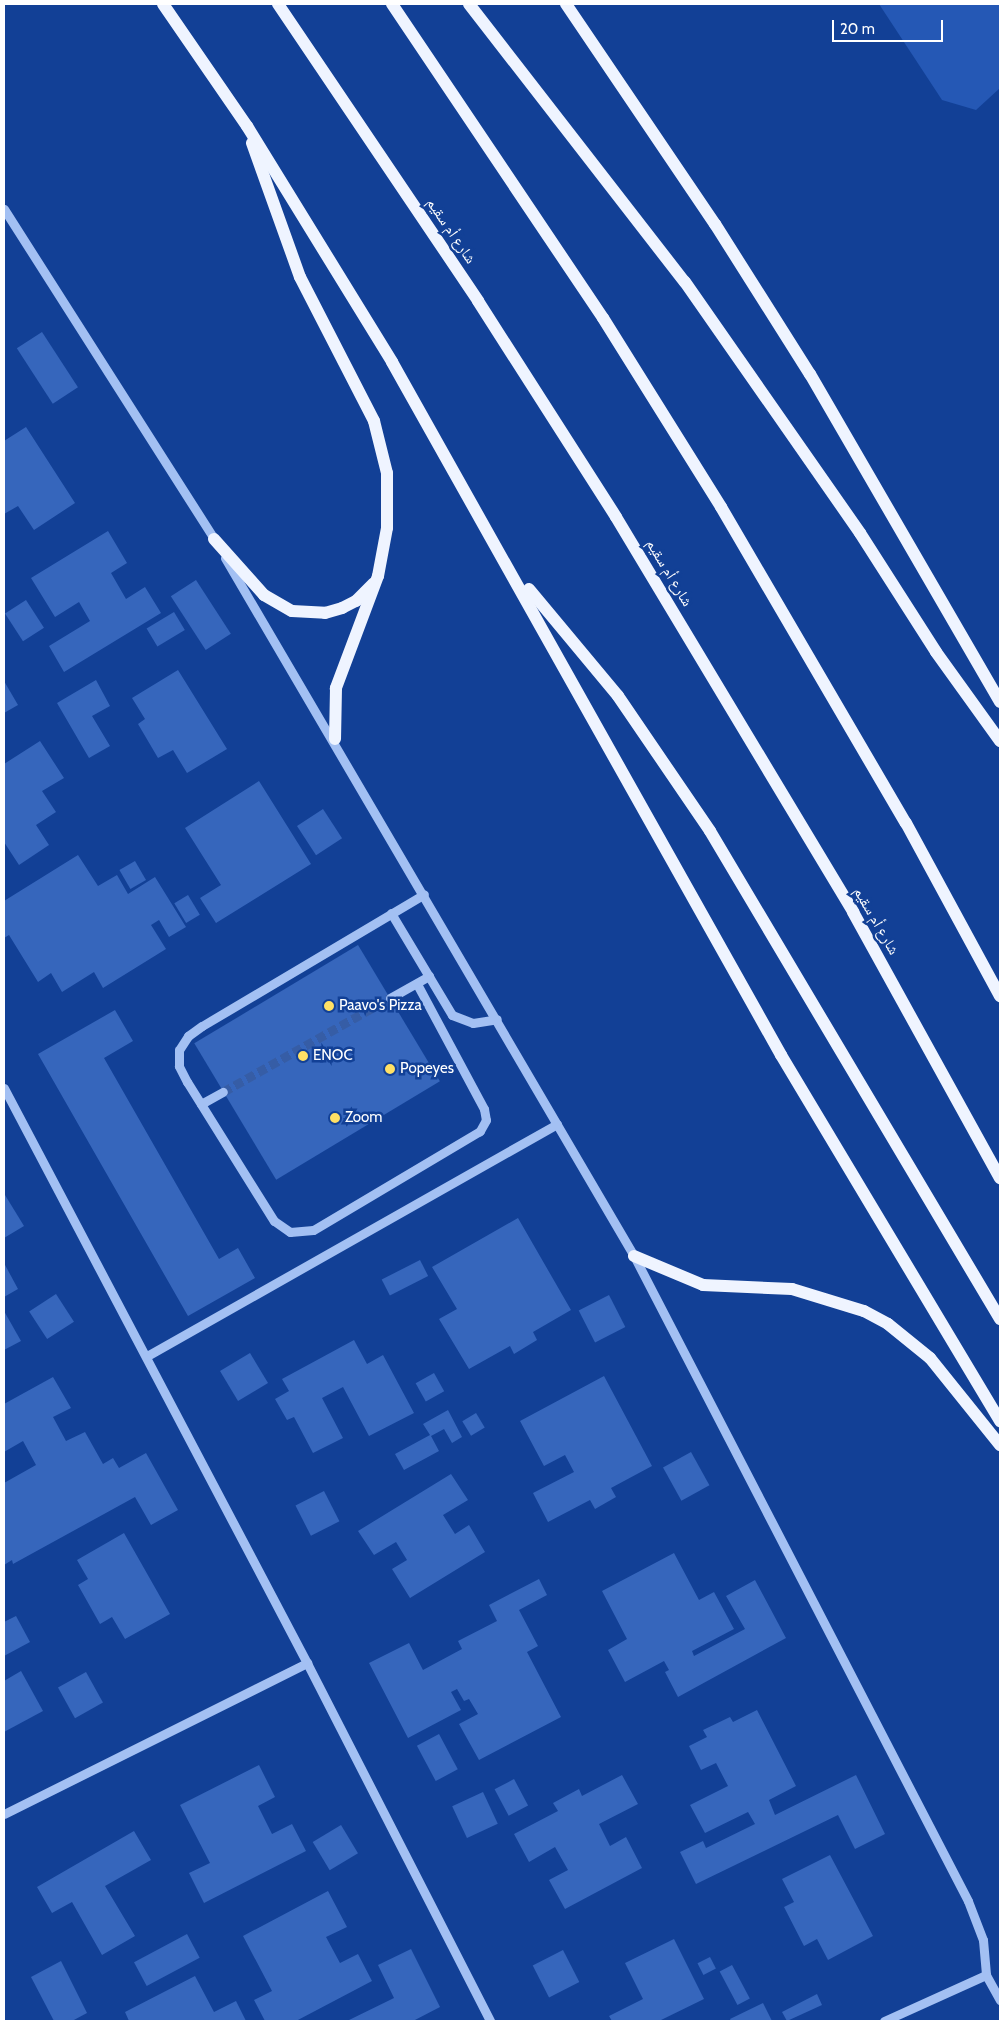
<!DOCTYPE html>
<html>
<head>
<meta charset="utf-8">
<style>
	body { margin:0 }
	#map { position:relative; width:1004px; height:2025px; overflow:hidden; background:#124096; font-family:Cabin,"Noto Naskh Arabic",sans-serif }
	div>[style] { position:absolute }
	.green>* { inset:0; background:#2558b5 }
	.building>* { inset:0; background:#3666bc; transform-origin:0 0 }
	.minor-tunnel>* { height:9px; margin-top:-4.5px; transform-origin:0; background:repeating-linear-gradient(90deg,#365da6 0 9px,transparent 0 13.5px) }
	.minor>* { height:9px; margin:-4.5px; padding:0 4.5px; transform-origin:4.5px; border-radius:4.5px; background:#a3c0f3 }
	.major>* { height:12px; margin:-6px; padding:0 6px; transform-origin:6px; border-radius:6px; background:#eff4ff }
	.dots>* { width:14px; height:14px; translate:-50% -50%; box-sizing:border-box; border:2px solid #124096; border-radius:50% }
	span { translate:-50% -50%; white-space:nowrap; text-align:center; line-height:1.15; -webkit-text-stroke:5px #124096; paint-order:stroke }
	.street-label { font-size:15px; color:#fff }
	.poi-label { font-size:15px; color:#fff }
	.left { translate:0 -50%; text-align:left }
	.frame { position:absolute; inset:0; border:5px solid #fff; pointer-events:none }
	.scale { position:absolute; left:832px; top:20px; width:111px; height:22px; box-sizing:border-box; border:2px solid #fff; border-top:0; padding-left:6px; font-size:15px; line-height:18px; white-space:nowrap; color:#fff; -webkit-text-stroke:4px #124096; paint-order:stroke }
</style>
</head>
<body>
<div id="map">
	<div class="green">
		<div style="clip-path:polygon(879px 4px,1000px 4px,1000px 88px,976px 110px,942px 100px)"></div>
	</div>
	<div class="building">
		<div style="left:42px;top:332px;width:66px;height:30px;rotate:57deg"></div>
		<div style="clip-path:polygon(26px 427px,75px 503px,34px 530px,18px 506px,4px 514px,4px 441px)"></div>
		<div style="clip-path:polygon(108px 531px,127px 563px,111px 573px,126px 599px,145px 587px,161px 613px,64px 672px,49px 646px,90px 621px,79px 602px,55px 617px,31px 578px)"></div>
		<div style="left:196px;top:580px;width:64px;height:30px;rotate:57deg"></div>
		<div style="left:26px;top:600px;width:33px;height:25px;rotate:57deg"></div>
		<div style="left:174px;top:612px;width:21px;height:32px;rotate:59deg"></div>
		<div style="clip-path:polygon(178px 670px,227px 749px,187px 773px,173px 750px,158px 758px,138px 724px,145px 719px,132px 698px)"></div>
		<div style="clip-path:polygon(96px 680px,110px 706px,92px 716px,110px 746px,89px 758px,57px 703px)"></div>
		<div style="clip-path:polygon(4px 681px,18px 705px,4px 713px)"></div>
		<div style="clip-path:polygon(40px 741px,64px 778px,42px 791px,56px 812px,36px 825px,49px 845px,19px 865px,4px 842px,4px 764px)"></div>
		<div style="clip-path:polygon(259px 781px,311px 864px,216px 923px,200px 898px,221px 885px,185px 828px)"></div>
		<div style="left:323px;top:809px;width:35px;height:31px;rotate:57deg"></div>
		<div style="clip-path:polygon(78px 855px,98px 886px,117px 875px,128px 894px,155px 877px,186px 927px,169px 937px,159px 920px,151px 925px,166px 949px,103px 988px,94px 972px,62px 992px,51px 973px,38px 982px,9px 935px,4px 938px,4px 901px)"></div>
		<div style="left:135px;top:861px;width:22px;height:18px;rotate:60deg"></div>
		<div style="left:188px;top:895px;width:23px;height:16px;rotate:59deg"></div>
		<div style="left:358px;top:945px;width:159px;height:191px;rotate:59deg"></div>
		<div style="clip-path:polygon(115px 1010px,133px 1041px,104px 1058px,219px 1259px,238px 1248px,255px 1278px,188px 1316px,38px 1054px)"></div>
		<div style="clip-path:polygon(5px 1195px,24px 1226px,4px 1238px,4px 1196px)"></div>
		<div style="clip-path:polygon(518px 1218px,571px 1310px,533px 1332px,537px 1340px,514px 1354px,510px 1346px,469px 1369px,439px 1319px,457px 1309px,432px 1267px)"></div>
		<div style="left:420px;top:1260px;width:18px;height:43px;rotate:63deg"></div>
		<div style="clip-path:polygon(4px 1263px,18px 1289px,4px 1297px)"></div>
		<div style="left:56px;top:1294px;width:33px;height:32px;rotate:57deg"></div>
		<div style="left:609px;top:1295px;width:36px;height:34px;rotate:63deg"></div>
		<div style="clip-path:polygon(4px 1311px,21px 1341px,4px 1350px)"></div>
		<div style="clip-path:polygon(354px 1340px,367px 1364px,383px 1355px,414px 1413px,369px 1436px,343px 1387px,322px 1398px,343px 1438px,313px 1453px,294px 1417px,287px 1420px,275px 1399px,289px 1391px,282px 1379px)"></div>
		<div style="left:250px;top:1353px;width:35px;height:35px;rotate:59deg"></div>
		<div style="left:434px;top:1373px;width:21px;height:21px;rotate:61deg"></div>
		<div style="clip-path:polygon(604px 1376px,652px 1466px,611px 1488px,616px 1497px,595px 1509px,590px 1500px,548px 1522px,533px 1493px,574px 1472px,565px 1455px,544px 1466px,520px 1421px)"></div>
		<div style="clip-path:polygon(53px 1377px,71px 1408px,53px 1417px,66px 1441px,85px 1432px,103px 1464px,113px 1458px,119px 1468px,146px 1453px,178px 1510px,151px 1525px,135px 1497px,13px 1564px,12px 1560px,4px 1565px,4px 1483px,36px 1465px,23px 1441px,4px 1452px,4px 1404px)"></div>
		<div style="clip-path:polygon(448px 1410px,462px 1437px,452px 1443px,444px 1429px,431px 1436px,439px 1451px,404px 1470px,395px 1454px,430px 1435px,423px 1424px)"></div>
		<div style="left:476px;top:1413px;width:17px;height:16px;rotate:59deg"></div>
		<div style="left:691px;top:1452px;width:38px;height:32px;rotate:61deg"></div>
		<div style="clip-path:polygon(451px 1474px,468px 1500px,443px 1515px,455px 1534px,469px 1525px,485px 1552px,410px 1598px,392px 1569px,407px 1560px,396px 1542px,374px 1555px,358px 1531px)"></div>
		<div style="left:324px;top:1491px;width:34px;height:32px;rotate:63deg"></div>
		<div style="clip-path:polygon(124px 1533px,170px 1614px,125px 1639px,112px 1617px,100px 1624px,78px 1585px,88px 1579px,77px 1560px)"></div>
		<div style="clip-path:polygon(674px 1553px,699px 1600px,714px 1592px,734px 1629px,692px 1651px,694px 1656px,745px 1629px,726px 1596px,755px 1580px,786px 1638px,678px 1697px,665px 1672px,669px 1670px,664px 1661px,625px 1682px,608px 1650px,627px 1639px,602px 1591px)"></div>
		<div style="clip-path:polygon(539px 1579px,547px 1595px,519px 1610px,538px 1646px,527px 1652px,561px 1717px,479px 1760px,459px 1724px,478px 1714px,469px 1699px,464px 1701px,457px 1689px,451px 1692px,461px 1710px,408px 1738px,369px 1663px,409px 1643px,423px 1670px,462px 1649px,458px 1641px,497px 1621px,489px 1605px)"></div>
		<div style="clip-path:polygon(16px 1616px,30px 1642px,4px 1656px,4px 1622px)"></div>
		<div style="clip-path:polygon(21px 1671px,43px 1711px,4px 1732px,4px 1681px)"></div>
		<div style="left:86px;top:1672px;width:35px;height:32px;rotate:61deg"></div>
		<div style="clip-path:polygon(757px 1710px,796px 1786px,769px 1800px,775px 1815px,856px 1775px,885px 1834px,855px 1849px,838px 1815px,696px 1884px,680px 1852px,703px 1841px,706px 1848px,755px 1824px,748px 1812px,705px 1833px,690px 1805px,728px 1786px,716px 1763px,701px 1770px,689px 1746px,707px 1737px,703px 1730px,730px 1717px,733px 1722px)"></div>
		<div style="left:439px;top:1734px;width:40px;height:25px;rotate:62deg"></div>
		<div style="clip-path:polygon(259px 1765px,275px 1797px,258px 1806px,272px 1834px,292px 1824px,306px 1851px,204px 1903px,189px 1873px,210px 1863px,180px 1805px)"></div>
		<div style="clip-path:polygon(622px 1775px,638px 1804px,599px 1824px,610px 1846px,626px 1837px,642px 1868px,565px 1909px,549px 1880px,568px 1870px,555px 1847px,529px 1862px,514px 1834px,558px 1811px,553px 1803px,579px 1789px,582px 1796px)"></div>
		<div style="left:514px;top:1779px;width:30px;height:22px;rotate:62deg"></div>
		<div style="left:483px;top:1792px;width:35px;height:34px;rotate:65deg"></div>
		<div style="left:341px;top:1825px;width:33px;height:33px;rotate:59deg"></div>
		<div style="clip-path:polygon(134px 1831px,151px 1860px,105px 1886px,135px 1936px,102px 1955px,72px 1902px,52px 1913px,37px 1887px)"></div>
		<div style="clip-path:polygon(830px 1855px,873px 1936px,828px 1960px,817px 1939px,804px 1946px,784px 1907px,794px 1902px,782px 1879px)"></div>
		<div style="clip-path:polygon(328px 1891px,347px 1927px,326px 1937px,340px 1963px,358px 1954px,372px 1981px,296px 2021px,265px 2021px,254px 2000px,272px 1991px,243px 1936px)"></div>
		<div style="left:187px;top:1934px;width:27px;height:60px;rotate:62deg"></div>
		<div style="clip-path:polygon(674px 1939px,704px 1999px,659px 2021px,612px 2021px,609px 2016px,643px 1999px,625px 1963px)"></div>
		<div style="clip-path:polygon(411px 1949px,440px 2007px,413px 2021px,347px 2021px,394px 1998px,378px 1965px)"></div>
		<div style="left:563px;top:1950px;width:36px;height:34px;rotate:63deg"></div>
		<div style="left:710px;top:1957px;width:13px;height:14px;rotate:63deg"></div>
		<div style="clip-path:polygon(61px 1961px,87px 2013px,72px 2021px,54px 2021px,31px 1977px)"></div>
		<div style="left:732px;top:1965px;width:38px;height:14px;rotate:62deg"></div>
		<div style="clip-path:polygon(195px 1976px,214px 2012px,236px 2001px,246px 2021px,129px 2021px,125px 2012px)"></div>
		<div style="clip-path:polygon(817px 1994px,822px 2005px,787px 2021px,782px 2012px)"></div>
		<div style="clip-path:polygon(763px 2003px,772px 2021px,731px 2021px,730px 2019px)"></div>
	</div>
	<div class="minor-tunnel">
		<div style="left:223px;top:1092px;width:192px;rotate:-29.4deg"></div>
	</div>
	<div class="minor">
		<div style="left:4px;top:209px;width:395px;rotate:57.5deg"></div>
		<div style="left:225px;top:558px;width:809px;rotate:59.63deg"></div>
		<div style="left:634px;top:1256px;width:726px;rotate:62.62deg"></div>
		<div style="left:968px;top:1901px;width:42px;rotate:69deg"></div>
		<div style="left:983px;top:1940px;width:35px;rotate:85deg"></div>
		<div style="left:986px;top:1975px;width:29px;rotate:61deg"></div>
		<div style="left:391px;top:913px;width:119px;rotate:59.1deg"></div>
		<div style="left:452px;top:1015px;width:22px;rotate:21deg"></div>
		<div style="left:473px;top:1023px;width:24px;rotate:-9deg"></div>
		<div style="left:417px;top:984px;width:142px;rotate:61.8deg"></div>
		<div style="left:484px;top:1109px;width:11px;rotate:80deg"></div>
		<div style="left:486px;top:1120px;width:13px;rotate:119deg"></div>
		<div style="left:480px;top:1131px;width:194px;rotate:149.3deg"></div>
		<div style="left:313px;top:1230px;width:23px;rotate:175deg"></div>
		<div style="left:290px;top:1232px;width:19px;rotate:-145deg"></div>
		<div style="left:274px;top:1221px;width:164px;rotate:-122deg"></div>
		<div style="left:187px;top:1082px;width:18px;rotate:-117deg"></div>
		<div style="left:179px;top:1066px;width:16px;rotate:-90deg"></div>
		<div style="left:179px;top:1050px;width:17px;rotate:-57deg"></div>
		<div style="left:188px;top:1036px;width:17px;rotate:-36deg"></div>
		<div style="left:202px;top:1026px;width:258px;rotate:-30.7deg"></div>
		<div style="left:390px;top:998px;width:45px;rotate:-29.4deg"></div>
		<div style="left:4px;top:1088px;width:650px;rotate:62.21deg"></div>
		<div style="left:307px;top:1663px;width:402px;rotate:62.9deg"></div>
		<div style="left:201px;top:1104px;width:25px;rotate:-29deg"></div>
		<div style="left:147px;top:1356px;width:471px;rotate:-29.5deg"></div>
		<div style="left:4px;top:1814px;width:339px;rotate:-26.5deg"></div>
		<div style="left:884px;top:2021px;width:112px;rotate:-24.3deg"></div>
	</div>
	<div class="major">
		<div style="left:163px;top:4px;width:148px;rotate:55.5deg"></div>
		<div style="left:247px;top:126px;width:277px;rotate:58.4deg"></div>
		<div style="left:392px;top:362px;width:795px;rotate:60.69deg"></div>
		<div style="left:781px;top:1055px;width:427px;rotate:59.1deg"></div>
		<div style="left:278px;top:4px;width:358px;rotate:56deg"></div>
		<div style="left:478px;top:301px;width:256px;rotate:57.4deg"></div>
		<div style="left:616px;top:517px;width:461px;rotate:59deg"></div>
		<div style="left:853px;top:912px;width:304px;rotate:61.1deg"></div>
		<div style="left:392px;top:4px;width:378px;rotate:56.1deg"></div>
		<div style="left:603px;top:318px;width:223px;rotate:58deg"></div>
		<div style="left:721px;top:507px;width:366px;rotate:59.7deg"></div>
		<div style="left:906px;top:823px;width:197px;rotate:61.5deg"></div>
		<div style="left:469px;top:4px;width:352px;rotate:52.2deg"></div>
		<div style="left:685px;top:282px;width:306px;rotate:55.1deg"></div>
		<div style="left:860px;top:533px;width:141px;rotate:57.4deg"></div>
		<div style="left:936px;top:652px;width:110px;rotate:54.3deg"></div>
		<div style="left:566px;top:4px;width:266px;rotate:55.9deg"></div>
		<div style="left:715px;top:224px;width:178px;rotate:57.7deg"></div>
		<div style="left:810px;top:374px;width:379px;rotate:59.9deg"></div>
		<div style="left:252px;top:143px;width:142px;rotate:70.3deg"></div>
		<div style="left:300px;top:277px;width:162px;rotate:62.8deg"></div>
		<div style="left:374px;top:421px;width:54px;rotate:76deg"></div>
		<div style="left:387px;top:473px;width:55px;rotate:90deg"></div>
		<div style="left:387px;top:528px;width:49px;rotate:100.6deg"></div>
		<div style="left:378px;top:576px;width:120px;rotate:110.6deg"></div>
		<div style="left:336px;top:688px;width:51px;rotate:91.1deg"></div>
		<div style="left:214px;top:539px;width:75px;rotate:48.2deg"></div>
		<div style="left:264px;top:595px;width:32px;rotate:30deg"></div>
		<div style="left:292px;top:611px;width:33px;rotate:3deg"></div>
		<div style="left:325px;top:613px;width:18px;rotate:-16deg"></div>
		<div style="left:342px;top:608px;width:16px;rotate:-27deg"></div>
		<div style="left:356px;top:601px;width:25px;rotate:-45deg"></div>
		<div style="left:529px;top:589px;width:139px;rotate:50.2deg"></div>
		<div style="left:618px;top:696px;width:163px;rotate:55.7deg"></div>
		<div style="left:710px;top:831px;width:568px;rotate:59.28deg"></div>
		<div style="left:634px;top:1256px;width:75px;rotate:22.8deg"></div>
		<div style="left:703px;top:1285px;width:89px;rotate:2.6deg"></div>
		<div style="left:792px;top:1289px;width:75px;rotate:17deg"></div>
		<div style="left:864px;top:1311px;width:27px;rotate:28deg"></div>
		<div style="left:888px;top:1324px;width:54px;rotate:39deg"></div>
		<div style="left:930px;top:1358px;width:112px;rotate:51.2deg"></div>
	</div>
	<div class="dots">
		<div style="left:329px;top:1006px;background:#ffe065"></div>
		<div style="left:303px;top:1056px;background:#ffe065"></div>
		<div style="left:390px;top:1069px;background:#ffe065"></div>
		<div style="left:335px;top:1118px;background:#ffe065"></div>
	</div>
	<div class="street-label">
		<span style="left:451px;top:231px;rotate:56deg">شارع أم سقيم</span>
		<span style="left:669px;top:573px;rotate:59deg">شارع أم سقيم</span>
		<span style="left:876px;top:921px;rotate:60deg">شارع أم سقيم</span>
	</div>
	<div class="poi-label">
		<span class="left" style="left:339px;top:1006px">Paavo's Pizza</span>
		<span class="left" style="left:313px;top:1056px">ENOC</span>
		<span class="left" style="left:400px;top:1069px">Popeyes</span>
		<span class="left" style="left:345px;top:1118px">Zoom</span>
	</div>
	<div class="frame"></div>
	<div class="scale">20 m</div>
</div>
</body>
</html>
